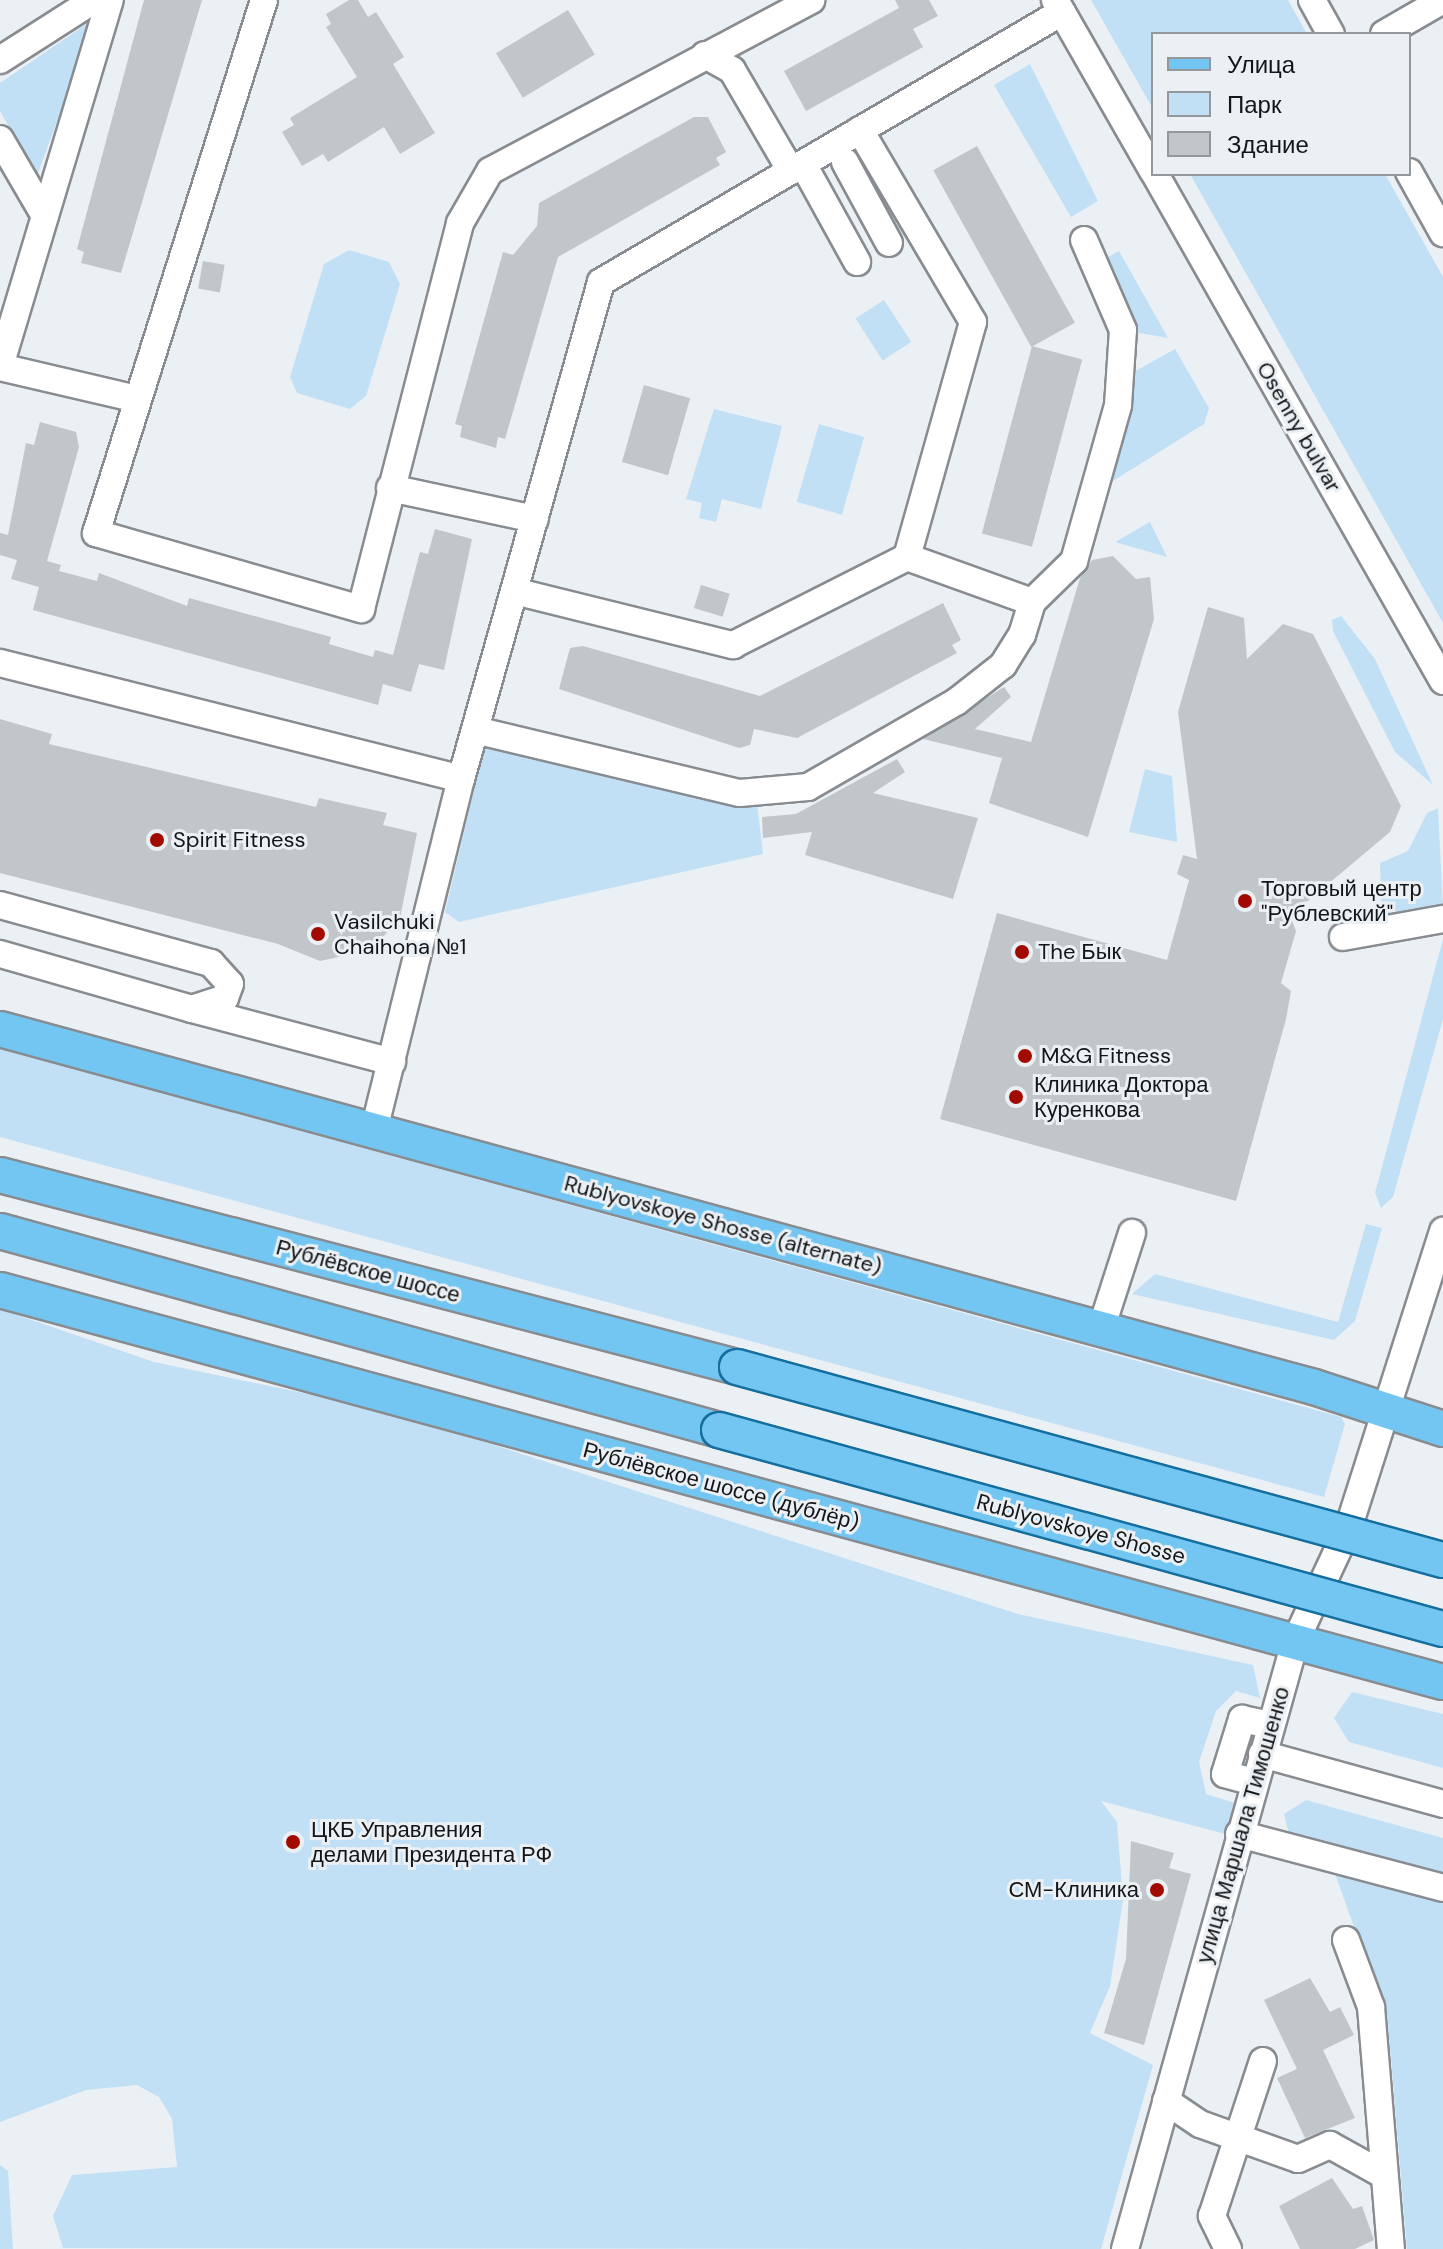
<!DOCTYPE html>
<html>
<head>
<meta charset="utf-8">
<style>
	body { margin:0 }
	#map { position:relative; width:1443px; height:2249px; overflow:hidden; background:#ebf0f4; font-family:"DM Sans",sans-serif }
	div>[style] { position:absolute }
	.green>* { inset:0; background:#c2e0f5; transform-origin:0 0 }
	.building>* { inset:0; background:#c1c6ca; transform-origin:0 0 }
	.roads { filter:drop-shadow(2px 0 #888c90) drop-shadow(-2px 0 #888c90) drop-shadow(0 2px #888c90) drop-shadow(0 -2px #888c90) }
	.minor>* { height:26px; margin:-13px; padding:0 13px; transform-origin:13px; border-radius:13px; background:#fff }
	.major>* { height:34px; margin:-17px; padding:0 17px; transform-origin:17px; border-radius:17px; background:#73c6f1 }
	.bridges { filter:drop-shadow(2px 0 #156f9e) drop-shadow(-2px 0 #156f9e) drop-shadow(0 2px #156f9e) drop-shadow(0 -2px #156f9e) }
	.major-bridge>* { height:34px; margin:-17px; padding:0 17px; transform-origin:17px; border-radius:17px; background:#73c6f1 }
	.dots>* { width:22px; height:22px; translate:-50% -50%; box-sizing:border-box; border:4px solid #ebf0f4; border-radius:50% }
	span { translate:-50% -50%; white-space:nowrap; text-align:center; line-height:1.15; -webkit-text-stroke:6px #ebf0f4; paint-order:stroke }
	.street-label { font-size:22px; color:#131516 }
	.poi-label { font-size:22px; color:#131516 }
	.left { translate:0 -50%; text-align:left }
	.right { translate:-100% -50%; text-align:right }
	.legend { position:absolute; left:1151px; top:32px; width:260px; height:144px; box-sizing:border-box; background:#ebf0f4; border:2px solid #95989b; margin:0; padding:10px 14px; list-style:none; font-size:24px; color:#131516 }
	.legend li { display:flex; align-items:center; gap:16px; height:40px }
	.legend b { width:40px; border:2px solid #95989b }
</style>
</head>
<body>
<div id="map">
	<div class="green">
		<div style="clip-path:polygon(1091px 0,1288px 0,1307px 34px,1153px 34px,1153px 109px)"></div>
		<div style="clip-path:polygon(94px 19px,37px 176px,0 111px,0 83px)"></div>
		<div style="clip-path:polygon(1030px 64px,1098px 201px,1071px 217px,994px 85px)"></div>
		<div style="clip-path:polygon(1190px 174px,1385px 174px,1443px 277px,1443px 623px)"></div>
		<div style="clip-path:polygon(349px 250px,389px 262px,400px 284px,366px 396px,350px 409px,297px 393px,290px 377px,324px 264px)"></div>
		<div style="clip-path:polygon(1119px 251px,1168px 338px,1134px 332px,1105px 259px)"></div>
		<div style="left:884px;top:300px;width:50px;height:34px;rotate:57deg"></div>
		<div style="clip-path:polygon(1175px 349px,1209px 408px,1204px 424px,1105px 486px,1130px 374px)"></div>
		<div style="clip-path:polygon(714px 409px,782px 426px,761px 509px,722px 499px,716px 522px,699px 518px,702px 503px,686px 499px)"></div>
		<div style="left:819px;top:424px;width:47px;height:81px;rotate:16deg"></div>
		<div style="clip-path:polygon(1150px 522px,1167px 557px,1115px 542px)"></div>
		<div style="clip-path:polygon(1341px 616px,1375px 659px,1433px 785px,1395px 752px,1333px 631px,1332px 620px)"></div>
		<div style="clip-path:polygon(484px 748px,757px 803px,763px 854px,459px 922px,445px 912px)"></div>
		<div style="clip-path:polygon(1145px 769px,1172px 776px,1177px 842px,1129px 832px)"></div>
		<div style="clip-path:polygon(1438px 808px,1443px 907px,1382px 921px,1380px 863px,1408px 851px,1427px 813px)"></div>
		<div style="clip-path:polygon(1443px 939px,1443px 1019px,1393px 1197px,1381px 1208px,1375px 1193px)"></div>
		<div style="clip-path:polygon(0 1048px,1341px 1417px,1345px 1424px,1324px 1497px,0 1137px)"></div>
		<div style="clip-path:polygon(1366px 1224px,1382px 1228px,1355px 1321px,1334px 1340px,1132px 1294px,1155px 1274px,1338px 1322px)"></div>
		<div style="clip-path:polygon(0 1309px,154px 1362px,389px 1411px,1018px 1614px,1253px 1665px,1260px 1698px,1236px 1691px,1216px 1711px,1199px 1762px,1206px 1794px,1235px 1803px,1225px 1834px,1101px 1801px,1117px 1822px,1123px 1900px,1110px 1986px,1090px 2033px,1153px 2065px,1101px 2249px,63px 2248px,53px 2216px,72px 2175px,177px 2167px,172px 2119px,159px 2097px,137px 2085px,86px 2090px,0 2122px)"></div>
		<div style="clip-path:polygon(1352px 1692px,1443px 1714px,1443px 1768px,1349px 1742px,1334px 1718px)"></div>
		<div style="clip-path:polygon(1306px 1800px,1443px 1838px,1443px 1879px,1289px 1834px,1284px 1814px)"></div>
		<div style="clip-path:polygon(1333px 1868px,1443px 1900px,1443px 2249px,1407px 2249px,1388px 2022px)"></div>
		<div style="clip-path:polygon(0 2165px,8px 2171px,13px 2249px,0 2249px)"></div>
	</div>
	<div class="building">
		<div style="clip-path:polygon(144px 0,202px 0,121px 273px,81px 263px,84px 252px,77px 249px)"></div>
		<div style="clip-path:polygon(349px 0,358px 0,368px 17px,376px 12px,404px 57px,393px 64px,435px 133px,400px 154px,384px 127px,328px 162px,323px 154px,302px 166px,282px 132px,294px 125px,290px 118px,357px 77px,326px 27px,331px 24px,326px 14px)"></div>
		<div style="clip-path:polygon(895px 0,929px 0,938px 16px,913px 29px,923px 47px,806px 111px,784px 71px,899px 8px)"></div>
		<div style="left:568px;top:10px;width:52px;height:84px;rotate:59deg"></div>
		<div style="clip-path:polygon(694px 117px,708px 117px,726px 152px,716px 158px,720px 165px,558px 257px,505px 439px,498px 437px,496px 448px,460px 437px,462px 426px,455px 424px,503px 252px,513px 255px,537px 226px,539px 203px)"></div>
		<div style="left:977px;top:146px;width:202px;height:50px;rotate:61deg"></div>
		<div style="left:203px;top:261px;width:22px;height:28px;rotate:10deg"></div>
		<div style="left:1032px;top:346px;width:52px;height:194px;rotate:15deg"></div>
		<div style="left:644px;top:385px;width:48px;height:80px;rotate:16deg"></div>
		<div style="clip-path:polygon(40px 422px,76px 432px,79px 447px,47px 561px,61px 565px,59px 571px,97px 581px,99px 573px,187px 606px,189px 598px,331px 637px,329px 644px,373px 657px,375px 650px,393px 655px,420px 552px,428px 554px,435px 529px,472px 539px,444px 670px,419px 664px,411px 692px,383px 684px,378px 705px,33px 610px,39px 587px,11px 579px,17px 560px,0 555px,0 533px,8px 535px,26px 443px,34px 445px)"></div>
		<div style="clip-path:polygon(1113px 556px,1136px 579px,1150px 577px,1154px 619px,1088px 837px,989px 803px,1002px 758px,923px 739px,1004px 687px,1011px 697px,975px 729px,1031px 742px,1080px 578px,1092px 560px)"></div>
		<div style="left:701px;top:585px;width:30px;height:24px;rotate:17deg"></div>
		<div style="clip-path:polygon(943px 603px,961px 640px,952px 645px,957px 653px,797px 738px,754px 729px,750px 745px,739px 748px,559px 689px,570px 648px,583px 646px,760px 696px)"></div>
		<div style="clip-path:polygon(1208px 607px,1244px 618px,1247px 659px,1283px 624px,1313px 634px,1401px 806px,1390px 832px,1290px 916px,1296px 931px,1281px 983px,1291px 991px,1286px 1019px,1236px 1201px,940px 1119px,997px 913px,1167px 960px,1189px 880px,1177px 874px,1183px 855px,1197px 859px,1178px 712px)"></div>
		<div style="clip-path:polygon(0 719px,52px 734px,49px 744px,316px 807px,319px 798px,387px 813px,383px 825px,417px 833px,400px 918px,371px 950px,320px 961px,278px 944px,0 873px)"></div>
		<div style="clip-path:polygon(897px 759px,905px 772px,873px 793px,978px 818px,953px 899px,805px 855px,812px 832px,763px 838px,762px 817px,796px 814px)"></div>
		<div style="clip-path:polygon(1131px 1841px,1174px 1853px,1169px 1868px,1191px 1874px,1144px 2045px,1104px 2033px,1126px 1959px)"></div>
		<div style="clip-path:polygon(1310px 1978px,1330px 2012px,1340px 2007px,1354px 2035px,1323px 2050px,1355px 2118px,1305px 2138px,1277px 2078px,1297px 2069px,1264px 2000px)"></div>
		<div style="clip-path:polygon(1332px 2178px,1353px 2209px,1362px 2206px,1374px 2240px,1355px 2249px,1300px 2249px,1279px 2206px)"></div>
	</div>
	<div class="roads">
		<div class="minor">
			<div style="left:264px;top:0;width:559px;rotate:107.49deg"></div>
			<div style="left:96px;top:533px;width:276px;rotate:16deg"></div>
			<div style="left:361px;top:609px;width:398px;rotate:-75.6deg"></div>
			<div style="left:460px;top:223px;width:60px;rotate:-60deg"></div>
			<div style="left:490px;top:171px;width:364px;rotate:-28deg"></div>
			<div style="left:1055px;top:0;width:197px;rotate:60.2deg"></div>
			<div style="left:1312px;top:0;width:39px;rotate:61deg"></div>
			<div style="left:1384px;top:34px;width:68px;rotate:-30deg"></div>
			<div style="left:705px;top:55px;width:31px;rotate:29deg"></div>
			<div style="left:732px;top:70px;width:117px;rotate:59.7deg"></div>
			<div style="left:0;top:60px;width:112px;rotate:-32.6deg"></div>
			<div style="left:0;top:139px;width:89px;rotate:59.7deg"></div>
			<div style="left:845px;top:162px;width:92px;rotate:61.5deg"></div>
			<div style="left:803px;top:164px;width:112px;rotate:61.1deg"></div>
			<div style="left:1409px;top:172px;width:70px;rotate:60.9deg"></div>
			<div style="left:1155px;top:174px;width:583px;rotate:60.4deg"></div>
			<div style="left:0;top:366px;width:382px;rotate:-73.3deg"></div>
			<div style="left:0;top:367px;width:137px;rotate:13.1deg"></div>
			<div style="left:390px;top:488px;width:148px;rotate:12.1deg"></div>
			<div style="left:514px;top:591px;width:226px;rotate:13.9deg"></div>
			<div style="left:733px;top:645px;width:195px;rotate:-26.8deg"></div>
			<div style="left:907px;top:557px;width:244px;rotate:-74.3deg"></div>
			<div style="left:973px;top:322px;width:223px;rotate:-120.5deg"></div>
			<div style="left:1032px;top:602px;width:59px;rotate:-44.3deg"></div>
			<div style="left:1074px;top:561px;width:162px;rotate:-74.2deg"></div>
			<div style="left:1118px;top:405px;width:75px;rotate:-86.2deg"></div>
			<div style="left:1123px;top:330px;width:98px;rotate:-113.4deg"></div>
			<div style="left:0;top:663px;width:475px;rotate:14.1deg"></div>
			<div style="left:475px;top:730px;width:272px;rotate:13.4deg"></div>
			<div style="left:740px;top:793px;width:68px;rotate:-5deg"></div>
			<div style="left:808px;top:787px;width:171px;rotate:-29.9deg"></div>
			<div style="left:956px;top:702px;width:60px;rotate:-38.2deg"></div>
			<div style="left:1003px;top:665px;width:36px;rotate:-58deg"></div>
			<div style="left:1022px;top:635px;width:34px;rotate:-73deg"></div>
			<div style="left:1032px;top:602px;width:133px;rotate:-160.2deg"></div>
			<div style="left:0;top:905px;width:219px;rotate:15.4deg"></div>
			<div style="left:211px;top:963px;width:28px;rotate:48deg"></div>
			<div style="left:230px;top:984px;width:15px;rotate:110deg"></div>
			<div style="left:225px;top:998px;width:35px;rotate:162deg"></div>
			<div style="left:192px;top:1009px;width:200px;rotate:-164deg"></div>
			<div style="left:1343px;top:937px;width:102px;rotate:-10.2deg"></div>
			<div style="left:192px;top:1009px;width:207px;rotate:14.8deg"></div>
			<div style="left:374px;top:1130px;width:362px;rotate:-76.1deg"></div>
			<div style="left:461px;top:779px;width:516px;rotate:-74.27deg"></div>
			<div style="left:601px;top:282px;width:534px;rotate:-30.36deg"></div>
			<div style="left:1101px;top:1329px;width:101px;rotate:-72.1deg"></div>
			<div style="left:1262px;top:1754px;width:188px;rotate:15.4deg"></div>
			<div style="left:1254px;top:1782px;width:30px;rotate:-165deg"></div>
			<div style="left:1225px;top:1774px;width:58px;rotate:-72.8deg"></div>
			<div style="left:1242px;top:1719px;width:29px;rotate:12deg"></div>
			<div style="left:1239px;top:1834px;width:211px;rotate:14.8deg"></div>
			<div style="left:1346px;top:1940px;width:72px;rotate:69.5deg"></div>
			<div style="left:1371px;top:2007px;width:243px;rotate:85.3deg"></div>
			<div style="left:1166px;top:2101px;width:41px;rotate:34.1deg"></div>
			<div style="left:1200px;top:2124px;width:104px;rotate:19.7deg"></div>
			<div style="left:1298px;top:2159px;width:35px;rotate:-24deg"></div>
			<div style="left:1330px;top:2145px;width:62px;rotate:29.1deg"></div>
			<div style="left:1125px;top:2249px;width:630px;rotate:-74.35deg"></div>
			<div style="left:1295px;top:1642px;width:128px;rotate:-65deg"></div>
			<div style="left:1349px;top:1526px;width:310px;rotate:-72.3deg"></div>
			<div style="left:1228px;top:2249px;width:37px;rotate:-116deg"></div>
			<div style="left:1212px;top:2216px;width:163px;rotate:-71.8deg"></div>
		</div>
		<div class="major">
			<div style="left:0;top:1029px;width:1362px;rotate:15.24deg"></div>
			<div style="left:1314px;top:1387px;width:136px;rotate:18deg"></div>
			<div style="left:0;top:1175px;width:762px;rotate:14.6deg"></div>
			<div style="left:0;top:1231px;width:746px;rotate:15.47deg"></div>
			<div style="left:0;top:1290px;width:1495px;rotate:15.2deg"></div>
		</div>
	</div>
	<div class="bridges">
		<div class="major-bridge">
			<div style="left:737px;top:1367px;width:732px;rotate:15.29deg"></div>
			<div style="left:719px;top:1430px;width:751px;rotate:15.37deg"></div>
		</div>
	</div>
	<div class="dots">
		<div style="left:157px;top:840px;background:#a20a00"></div>
		<div style="left:1245px;top:901px;background:#a20a00"></div>
		<div style="left:318px;top:934px;background:#a20a00"></div>
		<div style="left:1022px;top:952px;background:#a20a00"></div>
		<div style="left:1025px;top:1056px;background:#a20a00"></div>
		<div style="left:1016px;top:1097px;background:#a20a00"></div>
		<div style="left:293px;top:1842px;background:#a20a00"></div>
		<div style="left:1157px;top:1890px;background:#a20a00"></div>
	</div>
	<div class="street-label">
		<span style="left:1299px;top:427px;rotate:60deg">Osenny bulvar</span>
		<span style="left:723px;top:1225px;rotate:15deg">Rublyovskoye Shosse (alternate)</span>
		<span style="left:368px;top:1271px;rotate:15deg">Рублёвское шоссе</span>
		<span style="left:721px;top:1486px;rotate:15deg">Рублёвское шоссе (дублёр)</span>
		<span style="left:1081px;top:1529px;rotate:15deg">Rublyovskoye Shosse</span>
		<span style="left:1243px;top:1825px;rotate:-74deg">улица Маршала Тимошенко</span>
	</div>
	<div class="poi-label">
		<span class="left" style="left:173px;top:840px">Spirit Fitness</span>
		<span class="left" style="left:1261px;top:901px">Торговый центр<br>"Рублевский"</span>
		<span class="left" style="left:334px;top:934px">Vasilchuki<br>Chaihona №1</span>
		<span class="left" style="left:1038px;top:952px">The Бык</span>
		<span class="left" style="left:1041px;top:1056px">M&amp;G Fitness</span>
		<span class="left" style="left:1034px;top:1097px">Клиника Доктора<br>Куренкова</span>
		<span class="left" style="left:311px;top:1842px">ЦКБ Управления<br>делами Президента РФ</span>
		<span class="right" style="left:1139px;top:1890px">СМ-Клиника</span>
	</div>
	<ul class="legend">
	<li><b style="height:10px;background:#73c6f1"></b>Улица</li>
	<li><b style="height:22px;background:#c2e0f5"></b>Парк</li>
	<li><b style="height:22px;background:#c1c6ca"></b>Здание</li>
	</ul>
</div>
</body>
</html>
